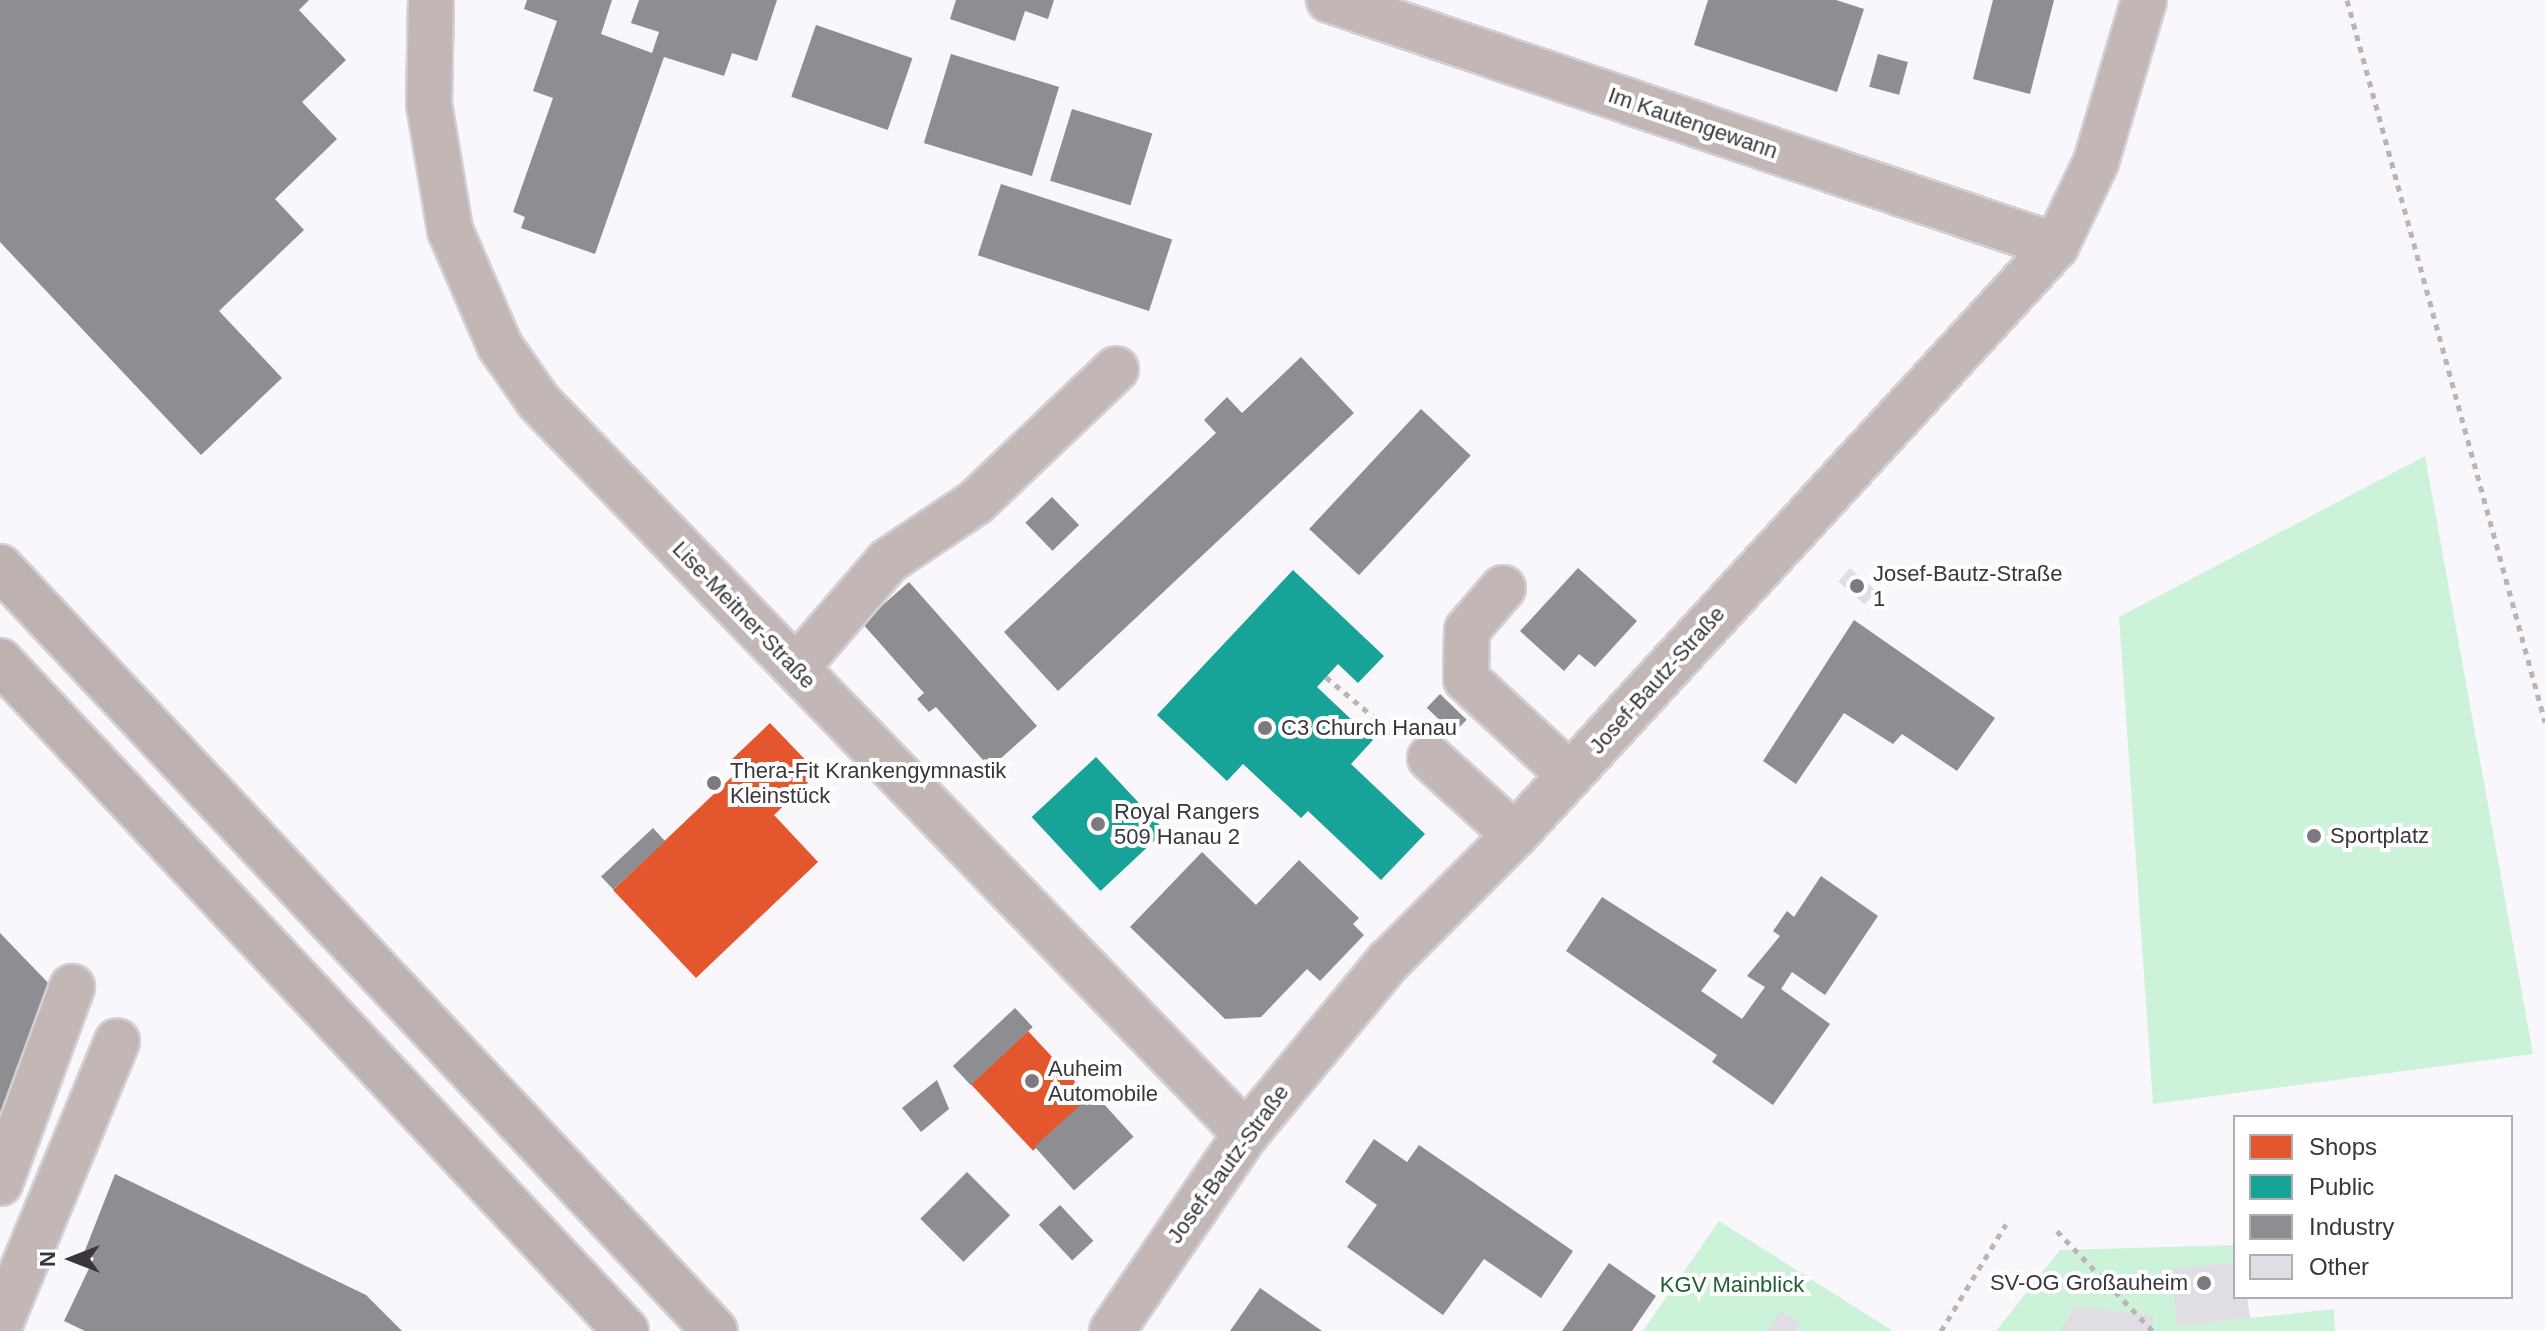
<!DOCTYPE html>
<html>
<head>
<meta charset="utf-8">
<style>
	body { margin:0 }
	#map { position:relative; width:2545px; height:1331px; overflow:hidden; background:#f9f6fc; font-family:Helvetica,sans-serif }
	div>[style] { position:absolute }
	.green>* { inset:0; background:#ccf3d9 }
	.shops>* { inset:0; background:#e4572e; transform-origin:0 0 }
	.public>* { inset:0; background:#17a398; transform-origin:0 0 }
	.industry>* { inset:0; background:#8d8d92; transform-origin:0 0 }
	.building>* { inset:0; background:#e1dde4; transform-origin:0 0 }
	.path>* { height:5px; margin-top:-2.5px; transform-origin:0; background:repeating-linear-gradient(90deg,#bbb3b4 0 6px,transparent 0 12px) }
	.roads { filter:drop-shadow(2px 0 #d3d0d5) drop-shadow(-2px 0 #d3d0d5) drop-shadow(0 2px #d3d0d5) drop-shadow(0 -2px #d3d0d5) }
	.minor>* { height:44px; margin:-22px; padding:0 22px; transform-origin:22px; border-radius:22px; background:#c3b7b6 }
	.highway>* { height:44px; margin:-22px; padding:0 22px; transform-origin:22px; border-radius:22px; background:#beb2b1 }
	.dots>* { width:22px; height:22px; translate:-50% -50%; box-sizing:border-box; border:4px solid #fff; border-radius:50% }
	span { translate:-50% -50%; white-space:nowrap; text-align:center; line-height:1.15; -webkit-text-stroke:8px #fff; paint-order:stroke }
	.street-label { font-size:22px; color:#3a353e }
	.poi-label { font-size:22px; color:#3a353e }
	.left { translate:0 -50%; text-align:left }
	.right { translate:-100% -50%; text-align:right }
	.park-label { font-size:22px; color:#1f5d37 }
	.legend { position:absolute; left:2233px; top:1115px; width:280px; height:184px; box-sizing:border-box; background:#fff; border:2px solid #b0aeb2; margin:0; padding:10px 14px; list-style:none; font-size:24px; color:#3a353e }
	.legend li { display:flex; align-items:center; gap:16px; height:40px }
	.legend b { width:40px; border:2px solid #b0aeb2 }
	.north { position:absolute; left:32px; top:1219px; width:80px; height:80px; -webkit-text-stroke:6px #fff; paint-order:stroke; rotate:270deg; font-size:22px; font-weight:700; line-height:32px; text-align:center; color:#3a353e }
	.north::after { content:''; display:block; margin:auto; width:28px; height:36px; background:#3a353e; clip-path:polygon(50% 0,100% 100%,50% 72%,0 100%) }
</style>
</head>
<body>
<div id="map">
	<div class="green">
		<div style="clip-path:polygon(2425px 456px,2533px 1054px,2153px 1104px,2119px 617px)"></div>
		<div style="clip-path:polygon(1719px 1221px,1893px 1331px,1643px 1331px)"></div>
		<div style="clip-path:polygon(2235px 1245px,2235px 1297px,2247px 1297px,2250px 1318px,2334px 1309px,2335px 1331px,1996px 1331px,2060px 1250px)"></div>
	</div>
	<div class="shops">
		<div style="clip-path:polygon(770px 723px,818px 773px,774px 815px,818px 862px,696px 978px,613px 890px,736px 773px,727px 764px)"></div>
		<div style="left:1028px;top:1031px;width:91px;height:78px;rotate:47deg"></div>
	</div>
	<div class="public">
		<div style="clip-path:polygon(1293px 570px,1384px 656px,1358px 683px,1338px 664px,1317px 687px,1373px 740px,1351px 764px,1425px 834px,1381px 880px,1308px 811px,1301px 818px,1243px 764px,1227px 781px,1157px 715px)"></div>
		<div style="left:1096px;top:757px;width:101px;height:88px;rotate:47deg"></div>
	</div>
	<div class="industry">
		<div style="clip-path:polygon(0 0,309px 0,299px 10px,346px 60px,302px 102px,337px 139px,275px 199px,304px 230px,219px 311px,282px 378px,201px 455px,0 242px)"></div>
		<div style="clip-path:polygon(527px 0,612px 0,601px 34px,652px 53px,659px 32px,631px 23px,639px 0,777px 0,757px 61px,732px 53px,724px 76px,664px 57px,595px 254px,521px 228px,525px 217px,513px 212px,553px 98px,533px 91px,557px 21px,524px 9px)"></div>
		<div style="clip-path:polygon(956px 0,1054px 0,1048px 19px,1025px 11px,1015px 41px,950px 19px)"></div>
		<div style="clip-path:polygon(1708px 0,1836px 0,1864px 9px,1837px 92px,1694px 45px)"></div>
		<div style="clip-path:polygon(1993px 0,2054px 0,2030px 94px,1973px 79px)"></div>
		<div style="left:816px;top:25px;width:102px;height:76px;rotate:19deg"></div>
		<div style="left:951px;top:54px;width:113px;height:93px;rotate:17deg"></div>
		<div style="left:1878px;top:54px;width:31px;height:34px;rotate:15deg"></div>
		<div style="left:1072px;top:109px;width:84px;height:75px;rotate:17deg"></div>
		<div style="left:1001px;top:184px;width:180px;height:75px;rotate:18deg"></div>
		<div style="clip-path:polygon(1301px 357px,1354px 413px,1058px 691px,1004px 632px,1216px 433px,1204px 420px,1227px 397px,1242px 413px)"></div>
		<div style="left:1421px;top:409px;width:68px;height:164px;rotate:43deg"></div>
		<div style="left:1052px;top:497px;width:39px;height:37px;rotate:46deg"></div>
		<div style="clip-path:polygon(1578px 568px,1637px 621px,1595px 667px,1579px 654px,1564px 671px,1520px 631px)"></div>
		<div style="clip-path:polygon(909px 582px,1037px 726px,990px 768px,936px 707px,929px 712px,917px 699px,924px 693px,862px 623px)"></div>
		<div style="clip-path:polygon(1854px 620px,1995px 718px,1957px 771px,1902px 734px,1893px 744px,1844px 713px,1796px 784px,1763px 761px)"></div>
		<div style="left:1440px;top:694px;width:37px;height:19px;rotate:44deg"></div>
		<div style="left:653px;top:828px;width:18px;height:71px;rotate:47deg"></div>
		<div style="clip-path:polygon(1202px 852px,1256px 905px,1299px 860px,1359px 918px,1353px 924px,1364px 935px,1320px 981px,1307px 969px,1261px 1017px,1225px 1019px,1130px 927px)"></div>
		<div style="clip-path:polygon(1821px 876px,1878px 916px,1825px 995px,1792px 972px,1781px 989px,1830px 1024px,1773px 1105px,1712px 1062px,1717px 1055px,1566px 951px,1602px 897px,1717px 970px,1701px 991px,1742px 1019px,1765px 987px,1747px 976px,1780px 936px,1773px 931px,1787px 911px,1794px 917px)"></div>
		<div style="clip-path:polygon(0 933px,54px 989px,0 1131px)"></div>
		<div style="left:1015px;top:1008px;width:26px;height:85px;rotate:47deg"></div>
		<div style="clip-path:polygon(937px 1080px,949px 1109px,921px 1132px,902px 1108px)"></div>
		<div style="left:1094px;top:1093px;width:59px;height:80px;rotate:48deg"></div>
		<div style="clip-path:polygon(1374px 1139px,1407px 1162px,1419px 1145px,1573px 1251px,1541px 1298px,1484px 1259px,1443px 1315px,1347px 1247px,1377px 1205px,1345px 1182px)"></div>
		<div style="left:967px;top:1172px;width:61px;height:66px;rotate:45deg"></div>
		<div style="clip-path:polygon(115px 1174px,366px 1295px,402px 1331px,85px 1331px,64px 1321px,94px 1258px,84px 1253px)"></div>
		<div style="left:1060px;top:1205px;width:49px;height:29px;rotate:47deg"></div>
		<div style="clip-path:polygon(1609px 1263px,1656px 1296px,1632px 1331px,1562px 1331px)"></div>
		<div style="clip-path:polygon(1260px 1288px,1322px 1331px,1230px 1331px)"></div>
	</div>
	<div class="building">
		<div style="left:1850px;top:568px;width:35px;height:18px;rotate:41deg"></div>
		<div style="clip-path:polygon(2235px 1262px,2235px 1297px,2247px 1297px,2250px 1318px,2177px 1326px,2171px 1269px)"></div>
		<div style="clip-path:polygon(2075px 1306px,2153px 1315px,2151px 1331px,2060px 1331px)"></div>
		<div style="clip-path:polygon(1780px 1311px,1800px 1323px,1796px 1331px,1768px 1331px)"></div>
	</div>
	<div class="path">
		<div style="left:2347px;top:0;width:749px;rotate:74.66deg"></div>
		<div style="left:1326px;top:677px;width:90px;rotate:40deg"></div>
		<div style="left:2057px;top:1231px;width:139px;rotate:46.2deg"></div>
		<div style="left:1941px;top:1331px;width:125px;rotate:-58.7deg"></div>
	</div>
	<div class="roads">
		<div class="minor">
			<div style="left:431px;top:0;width:104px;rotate:91.1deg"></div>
			<div style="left:429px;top:104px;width:128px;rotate:80.5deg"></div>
			<div style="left:450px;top:230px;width:126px;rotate:66.7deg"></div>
			<div style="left:500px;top:346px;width:68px;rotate:55.1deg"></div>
			<div style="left:539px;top:402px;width:1018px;rotate:46deg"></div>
			<div style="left:1329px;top:0;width:767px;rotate:18.69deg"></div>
			<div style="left:1503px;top:588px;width:55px;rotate:130.6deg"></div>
			<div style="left:1467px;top:630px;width:49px;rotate:91.2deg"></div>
			<div style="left:1466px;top:679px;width:142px;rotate:42.7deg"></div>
			<div style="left:796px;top:668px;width:141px;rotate:-49.3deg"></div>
			<div style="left:888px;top:561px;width:106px;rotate:-33.8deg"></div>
			<div style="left:976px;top:502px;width:193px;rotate:-43.5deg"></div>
			<div style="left:1430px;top:758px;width:115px;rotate:42.2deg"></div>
			<div style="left:0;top:1183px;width:209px;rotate:-69.8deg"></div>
			<div style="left:0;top:1324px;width:306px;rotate:-67.5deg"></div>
			<div style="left:1112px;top:1331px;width:238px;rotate:-55.8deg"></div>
			<div style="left:1246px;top:1134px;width:223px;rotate:-50.5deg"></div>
			<div style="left:1388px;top:962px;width:180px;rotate:-45deg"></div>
			<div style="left:1515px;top:835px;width:800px;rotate:-47.43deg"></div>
			<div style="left:2056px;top:246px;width:93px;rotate:-64.5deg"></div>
			<div style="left:2096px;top:162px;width:169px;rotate:-73.5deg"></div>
		</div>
		<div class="highway">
			<div style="left:0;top:567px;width:1046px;rotate:46.9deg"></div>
			<div style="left:0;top:661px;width:917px;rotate:46.94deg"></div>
		</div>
	</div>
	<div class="dots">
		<div style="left:1857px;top:586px;background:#7d7980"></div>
		<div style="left:1265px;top:728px;background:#7d7980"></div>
		<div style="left:714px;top:783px;background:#7d7980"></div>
		<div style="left:1098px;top:824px;background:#7d7980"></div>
		<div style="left:2314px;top:836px;background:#7d7980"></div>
		<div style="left:1032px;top:1081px;background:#7d7980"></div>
		<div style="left:2204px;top:1283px;background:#7d7980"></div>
	</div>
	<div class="street-label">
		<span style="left:1693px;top:123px;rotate:19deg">Im Kautengewann</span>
		<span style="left:744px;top:615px;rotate:46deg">Lise-Meitner-Straße</span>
		<span style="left:1657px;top:680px;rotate:-48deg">Josef-Bautz-Straße</span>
		<span style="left:1228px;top:1164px;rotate:-54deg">Josef-Bautz-Straße</span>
	</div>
	<div class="poi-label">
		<span class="left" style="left:1873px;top:586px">Josef-Bautz-Straße<br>1</span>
		<span class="left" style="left:1281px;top:728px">C3 Church Hanau</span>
		<span class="left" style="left:730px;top:783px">Thera-Fit Krankengymnastik<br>Kleinstück</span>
		<span class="left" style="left:1114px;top:824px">Royal Rangers<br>509 Hanau 2</span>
		<span class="left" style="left:2330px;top:836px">Sportplatz</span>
		<span class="left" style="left:1048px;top:1081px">Auheim<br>Automobile</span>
		<span class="right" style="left:2188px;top:1283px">SV-OG Großauheim</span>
	</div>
	<div class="park-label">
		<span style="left:1732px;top:1285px">KGV Mainblick</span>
	</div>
	<ul class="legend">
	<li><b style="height:22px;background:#e4572e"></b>Shops</li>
	<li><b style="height:22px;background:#17a398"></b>Public</li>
	<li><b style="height:22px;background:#8d8d92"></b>Industry</li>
	<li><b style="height:22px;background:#e1dde4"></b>Other</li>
	</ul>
	<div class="north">N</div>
</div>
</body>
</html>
